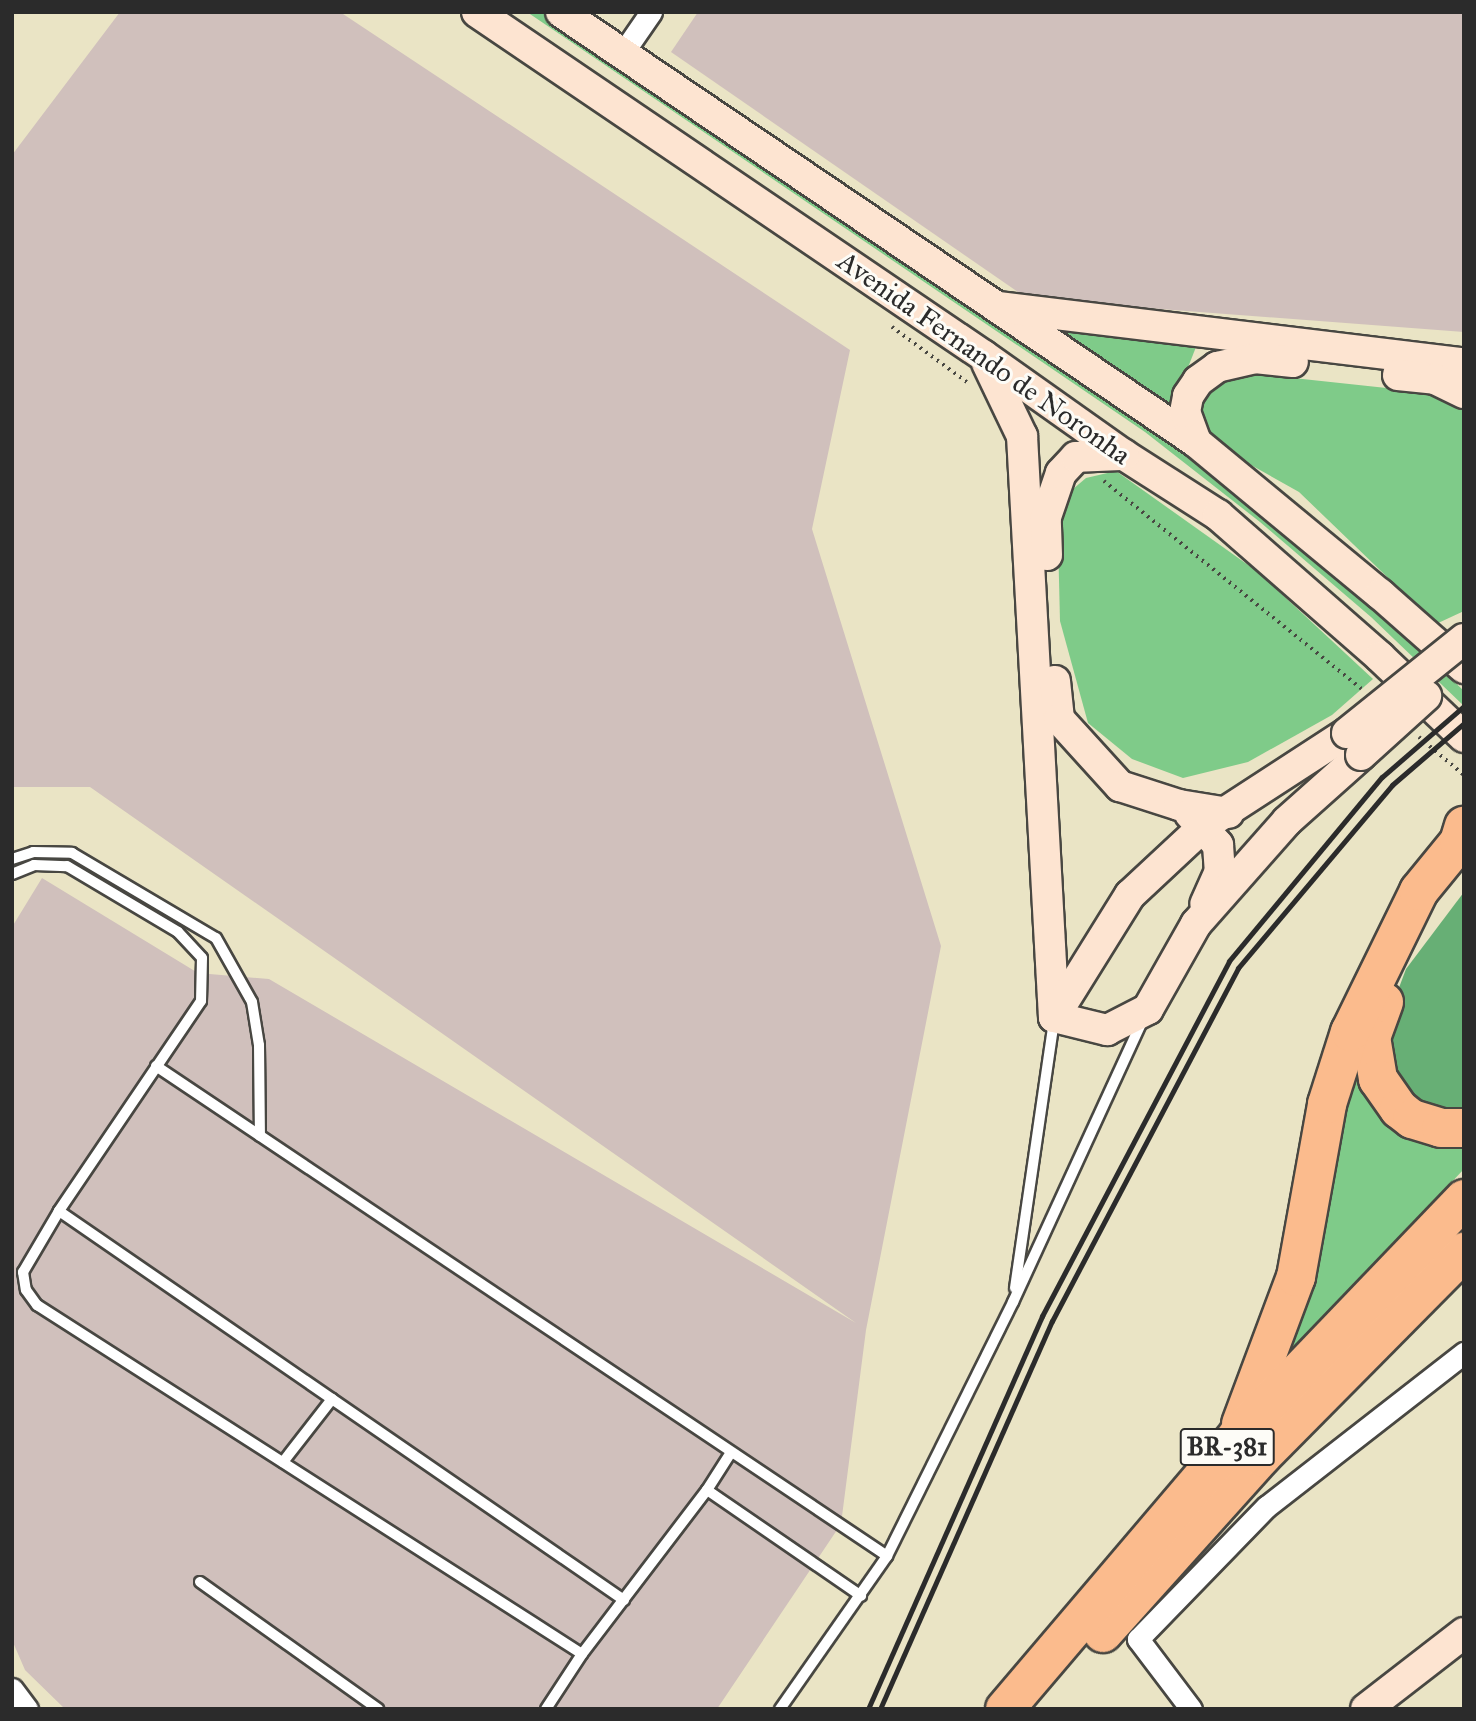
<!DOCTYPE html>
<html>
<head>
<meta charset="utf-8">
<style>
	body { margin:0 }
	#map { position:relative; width:1476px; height:1721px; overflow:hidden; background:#eae4c5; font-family:"IM FELL Great Primer",serif }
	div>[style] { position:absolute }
	.industrial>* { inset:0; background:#d0c0bc }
	.green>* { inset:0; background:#7fcb89 }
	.forest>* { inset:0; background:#67af75 }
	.path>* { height:3.5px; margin-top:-1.75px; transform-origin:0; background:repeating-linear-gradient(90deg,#484742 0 2px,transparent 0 7px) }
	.roads { filter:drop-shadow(2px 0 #484742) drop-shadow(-2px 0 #484742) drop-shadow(0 2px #484742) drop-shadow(0 -2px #484742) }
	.lane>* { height:10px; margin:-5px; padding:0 5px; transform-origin:5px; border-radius:5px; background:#fff }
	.street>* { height:21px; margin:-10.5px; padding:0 10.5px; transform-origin:10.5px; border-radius:10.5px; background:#fff }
	.secondary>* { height:30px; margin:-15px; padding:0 15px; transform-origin:15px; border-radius:15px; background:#fde4d1 }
	.highway>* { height:38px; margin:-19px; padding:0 19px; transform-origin:19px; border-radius:19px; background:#fbbb8d }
	.rail>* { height:5px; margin:-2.5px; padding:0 2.5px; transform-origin:2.5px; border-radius:2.5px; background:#2b2b2b }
	.bridges { filter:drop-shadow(2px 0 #484742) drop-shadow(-2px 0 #484742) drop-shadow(0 2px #484742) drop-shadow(0 -2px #484742) }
	.secondary-bridge>* { height:30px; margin:-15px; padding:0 15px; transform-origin:15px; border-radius:15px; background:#fde4d1 }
	span { translate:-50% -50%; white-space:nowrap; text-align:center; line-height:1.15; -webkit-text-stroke:6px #fdfcf7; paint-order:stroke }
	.shield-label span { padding:2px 5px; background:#fdfcf7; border:2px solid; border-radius:5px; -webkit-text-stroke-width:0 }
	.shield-label { font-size:26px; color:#2b2b2b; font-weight:700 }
	.street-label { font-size:28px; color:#2b2b2b }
	.frame { position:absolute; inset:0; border:14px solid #2b2b2b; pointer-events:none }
</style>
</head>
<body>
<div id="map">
	<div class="industrial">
		<div style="clip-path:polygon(120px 12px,340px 12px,850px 350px,812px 529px,941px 946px,866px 1330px,841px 1524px,717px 1709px,65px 1709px,25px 1670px,12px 1640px,12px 927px,42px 878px,198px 973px,269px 979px,856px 1323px,90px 787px,12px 787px,12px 155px)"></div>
		<div style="clip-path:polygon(698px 12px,1464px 12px,1464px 332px,1028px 299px,671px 52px)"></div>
	</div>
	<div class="green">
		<div style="clip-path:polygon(527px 12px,548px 12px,1212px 467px,1385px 616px,1464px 691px,1464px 706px,1371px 617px,1260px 522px,1145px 432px)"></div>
		<div style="clip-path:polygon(1038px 327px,1196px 347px,1167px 421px)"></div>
		<div style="clip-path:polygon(1257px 374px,1433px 393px,1464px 405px,1464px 611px,1436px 624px,1299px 492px,1210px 442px,1199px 408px,1200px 402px,1218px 378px)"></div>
		<div style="clip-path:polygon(1116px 471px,1258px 572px,1373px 679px,1332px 715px,1248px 762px,1183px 778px,1132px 759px,1088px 723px,1060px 621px,1058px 539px,1066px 495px,1086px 478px)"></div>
		<div style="clip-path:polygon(1351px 1054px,1464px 1135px,1464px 1169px,1306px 1336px,1275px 1364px)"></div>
	</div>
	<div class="forest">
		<div style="clip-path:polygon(1464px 892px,1464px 1117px,1396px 1094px,1381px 1036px,1406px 969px)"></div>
	</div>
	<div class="path">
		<div style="left:892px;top:327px;width:93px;rotate:36.3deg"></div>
		<div style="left:1104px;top:481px;width:331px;rotate:38.9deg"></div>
		<div style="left:1419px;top:737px;width:59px;rotate:40.2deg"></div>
	</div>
	<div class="roads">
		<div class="lane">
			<div style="left:12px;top:859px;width:22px;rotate:-18deg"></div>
			<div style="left:33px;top:852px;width:39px;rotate:1deg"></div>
			<div style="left:72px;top:853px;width:167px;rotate:30.6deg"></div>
			<div style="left:216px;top:938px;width:73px;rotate:60.6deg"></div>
			<div style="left:252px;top:1002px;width:44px;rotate:80.8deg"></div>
			<div style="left:259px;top:1045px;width:91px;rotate:89.4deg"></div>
			<div style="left:12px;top:874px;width:24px;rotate:-22deg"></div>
			<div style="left:34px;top:865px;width:33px;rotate:2deg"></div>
			<div style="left:67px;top:866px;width:129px;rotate:30.7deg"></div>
			<div style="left:178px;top:932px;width:35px;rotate:47deg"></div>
			<div style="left:202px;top:958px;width:43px;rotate:91.3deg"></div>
			<div style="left:201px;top:1001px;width:254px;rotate:124.1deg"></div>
			<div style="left:59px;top:1211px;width:686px;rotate:34.55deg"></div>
			<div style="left:156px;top:1066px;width:880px;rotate:33.83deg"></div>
			<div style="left:59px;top:1211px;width:71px;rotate:120.5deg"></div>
			<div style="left:23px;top:1272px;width:18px;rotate:81deg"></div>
			<div style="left:26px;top:1290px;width:19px;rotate:54deg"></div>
			<div style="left:37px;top:1305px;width:647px;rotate:32.63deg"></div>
			<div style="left:1015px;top:1288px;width:271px;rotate:-81.7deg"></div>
			<div style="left:283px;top:1462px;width:80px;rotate:-52.1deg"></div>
			<div style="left:707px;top:1490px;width:187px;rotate:34.5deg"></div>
			<div style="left:200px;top:1582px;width:219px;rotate:35.5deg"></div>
			<div style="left:546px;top:1709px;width:66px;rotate:-56.8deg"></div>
			<div style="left:582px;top:1654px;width:206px;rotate:-52.7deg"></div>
			<div style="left:707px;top:1490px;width:43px;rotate:-57.4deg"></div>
			<div style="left:780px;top:1709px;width:187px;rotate:-55deg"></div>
			<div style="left:887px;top:1556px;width:284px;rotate:-63.6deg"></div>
			<div style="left:1013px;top:1302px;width:311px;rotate:-65.3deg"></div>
		</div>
		<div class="street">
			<div style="left:622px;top:54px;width:51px;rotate:-55.4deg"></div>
			<div style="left:12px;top:1689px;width:25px;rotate:53deg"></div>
			<div style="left:1191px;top:1709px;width:88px;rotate:-127.1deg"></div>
			<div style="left:1138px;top:1639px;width:184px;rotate:-45.9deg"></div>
			<div style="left:1266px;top:1507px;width:251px;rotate:-37.9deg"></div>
		</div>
		<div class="secondary">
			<div style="left:477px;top:12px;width:613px;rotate:34.16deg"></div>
			<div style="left:984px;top:356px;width:171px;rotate:35.3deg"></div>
			<div style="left:1124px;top:455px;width:112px;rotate:32.6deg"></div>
			<div style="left:1218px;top:515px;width:215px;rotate:41.2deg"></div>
			<div style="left:1380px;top:657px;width:116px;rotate:43.6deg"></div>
			<div style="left:561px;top:12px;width:767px;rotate:34.1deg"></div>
			<div style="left:1196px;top:442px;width:239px;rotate:39.6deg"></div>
			<div style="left:1380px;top:594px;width:112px;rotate:41.4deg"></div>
			<div style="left:998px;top:307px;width:469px;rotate:6.9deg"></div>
			<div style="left:987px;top:363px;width:81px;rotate:64.4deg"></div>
			<div style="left:1022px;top:436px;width:582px;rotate:86.85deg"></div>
			<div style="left:1398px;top:375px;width:37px;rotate:6deg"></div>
			<div style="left:1435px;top:379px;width:32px;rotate:26deg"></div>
			<div style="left:1196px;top:442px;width:32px;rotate:-110deg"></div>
			<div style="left:1185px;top:412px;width:16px;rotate:-79deg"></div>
			<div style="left:1188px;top:396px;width:18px;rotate:-56deg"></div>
			<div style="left:1198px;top:381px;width:24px;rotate:-36deg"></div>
			<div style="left:1217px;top:367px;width:39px;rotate:-13deg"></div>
			<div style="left:1255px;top:358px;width:38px;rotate:6deg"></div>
			<div style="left:1047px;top:555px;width:38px;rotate:-92deg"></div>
			<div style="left:1046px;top:517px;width:46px;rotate:-71.2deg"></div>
			<div style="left:1061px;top:473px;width:22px;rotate:-47deg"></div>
			<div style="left:1076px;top:457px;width:48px;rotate:-2.4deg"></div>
			<div style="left:1055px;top:681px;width:38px;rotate:84deg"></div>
			<div style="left:1059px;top:719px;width:91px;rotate:47.7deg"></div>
			<div style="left:1120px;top:786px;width:62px;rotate:17.9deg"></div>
			<div style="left:1179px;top:805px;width:50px;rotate:9.3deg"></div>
			<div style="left:1190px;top:814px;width:42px;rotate:47.9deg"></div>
			<div style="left:1218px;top:845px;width:26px;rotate:86deg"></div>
			<div style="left:1220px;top:871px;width:36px;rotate:114deg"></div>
			<div style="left:1054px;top:1017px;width:55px;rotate:13.8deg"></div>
			<div style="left:1107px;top:1030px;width:46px;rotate:-27.1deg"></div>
			<div style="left:1148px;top:1009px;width:98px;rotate:-60.5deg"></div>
			<div style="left:1196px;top:924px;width:137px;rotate:-48.5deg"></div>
			<div style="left:1287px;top:821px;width:99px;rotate:-41.7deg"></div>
			<div style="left:1054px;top:1017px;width:144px;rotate:-58.1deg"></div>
			<div style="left:1130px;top:895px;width:101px;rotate:-43deg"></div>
			<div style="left:1204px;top:826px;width:171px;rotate:-33deg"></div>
			<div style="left:1366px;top:1709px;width:124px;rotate:-37.8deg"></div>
		</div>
		<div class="highway">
			<div style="left:1384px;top:1002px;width:37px;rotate:110deg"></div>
			<div style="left:1371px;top:1037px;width:43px;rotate:80.5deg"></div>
			<div style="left:1378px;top:1079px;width:37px;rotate:55deg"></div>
			<div style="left:1399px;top:1109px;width:16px;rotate:38deg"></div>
			<div style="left:1412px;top:1119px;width:30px;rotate:17deg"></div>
			<div style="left:1441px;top:1128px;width:23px"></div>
			<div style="left:1241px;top:1424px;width:157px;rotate:-69.5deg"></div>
			<div style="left:1296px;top:1277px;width:176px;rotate:-79.8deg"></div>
			<div style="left:1327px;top:1104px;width:76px;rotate:-72.3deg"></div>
			<div style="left:1350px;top:1032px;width:157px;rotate:-63.9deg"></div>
			<div style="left:1419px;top:891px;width:63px;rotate:-50.8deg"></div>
			<div style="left:1459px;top:842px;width:17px;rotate:-73deg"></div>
			<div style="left:1103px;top:1633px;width:237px;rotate:-48.1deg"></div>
			<div style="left:1261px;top:1457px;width:289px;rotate:-45.3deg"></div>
			<div style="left:1005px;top:1709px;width:360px;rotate:-49.6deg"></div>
			<div style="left:1238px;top:1435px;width:327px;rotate:-46.2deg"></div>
		</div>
	</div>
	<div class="rail">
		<div style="left:868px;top:1709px;width:430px;rotate:-66.1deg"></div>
		<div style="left:1042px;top:1316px;width:401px;rotate:-62.2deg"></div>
		<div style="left:1229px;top:961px;width:239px;rotate:-50.3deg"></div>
		<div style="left:1382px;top:777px;width:108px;rotate:-40.9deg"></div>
		<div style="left:880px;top:1709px;width:424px;rotate:-66.1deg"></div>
		<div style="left:1052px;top:1321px;width:399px;rotate:-62.2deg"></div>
		<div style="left:1238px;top:968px;width:239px;rotate:-49.9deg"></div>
		<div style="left:1392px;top:785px;width:95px;rotate:-40.7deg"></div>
	</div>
	<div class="bridges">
		<div class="secondary-bridge">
			<div style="left:1347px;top:733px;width:150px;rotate:-38.8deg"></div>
			<div style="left:1361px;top:755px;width:88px;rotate:-42.2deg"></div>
		</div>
	</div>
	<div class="shield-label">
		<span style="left:1227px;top:1447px">BR-381</span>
	</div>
	<div class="street-label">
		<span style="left:984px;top:358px;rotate:35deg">Avenida Fernando de Noronha</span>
	</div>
	<div class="frame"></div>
</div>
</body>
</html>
